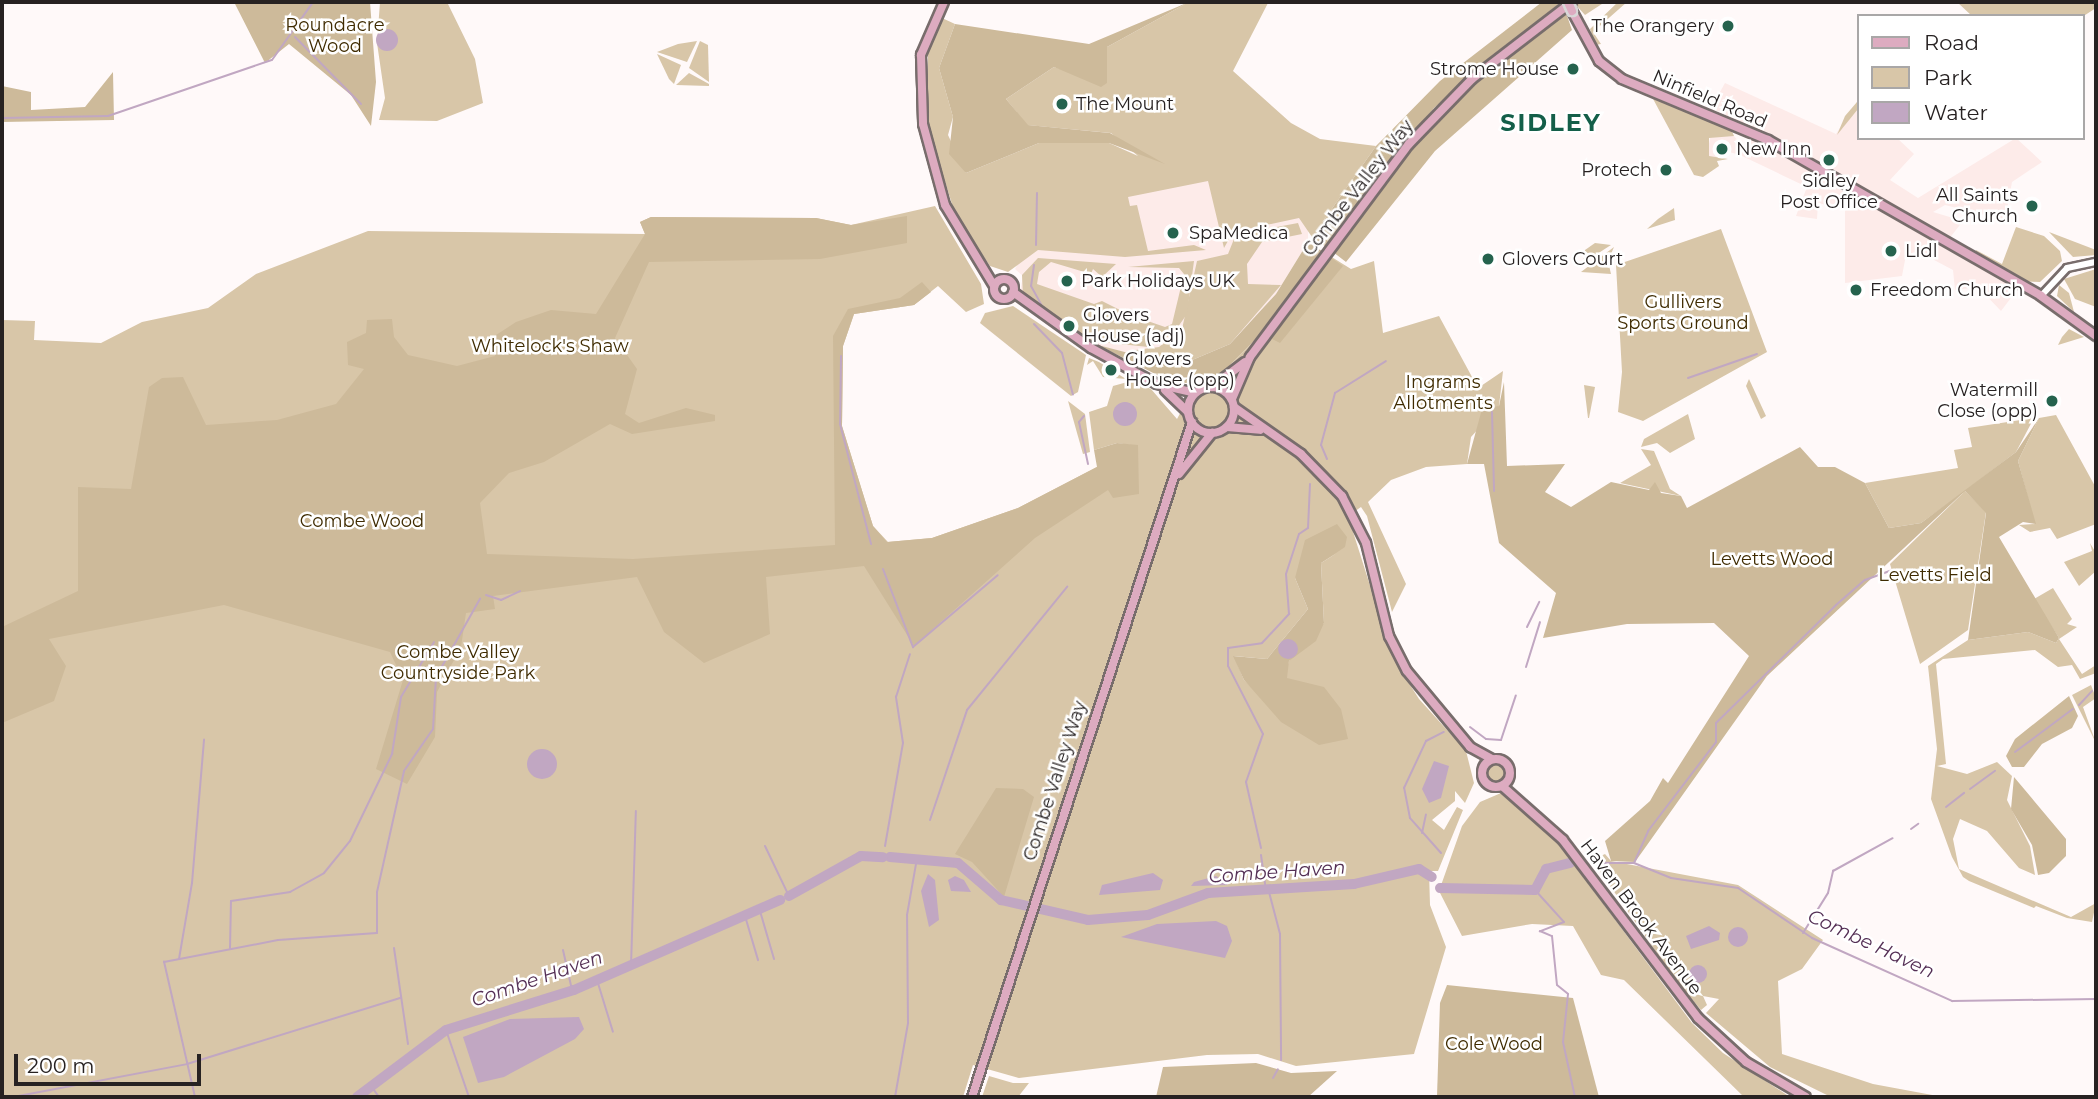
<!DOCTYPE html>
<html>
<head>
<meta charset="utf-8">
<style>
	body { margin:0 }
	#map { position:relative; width:2098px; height:1099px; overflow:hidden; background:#fff9f9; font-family:Montserrat,sans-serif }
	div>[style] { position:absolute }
	.built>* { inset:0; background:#fdebe9 }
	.green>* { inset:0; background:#d8c6a8 }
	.round { border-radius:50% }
	.forest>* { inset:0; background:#cdba9a }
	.water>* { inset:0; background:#c1a7c2 }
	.stream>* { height:2px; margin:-1px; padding:0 1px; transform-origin:1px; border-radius:1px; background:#c1a7c2 }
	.river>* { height:10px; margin:-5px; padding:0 5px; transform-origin:5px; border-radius:5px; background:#c1a7c2 }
	.roads { filter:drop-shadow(2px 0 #786d6c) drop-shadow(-2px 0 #786d6c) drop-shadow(0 2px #786d6c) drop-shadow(0 -2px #786d6c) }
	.tertiary>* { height:6px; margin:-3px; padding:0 3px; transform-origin:3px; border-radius:3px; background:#fff }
	.primary>* { height:8px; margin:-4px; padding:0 4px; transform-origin:4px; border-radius:4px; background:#ddabc0 }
	.primary>.ring { margin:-4px; padding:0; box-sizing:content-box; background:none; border:8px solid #ddabc0; border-radius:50% }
	.bridges { filter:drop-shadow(2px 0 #d8d7d7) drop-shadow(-2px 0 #d8d7d7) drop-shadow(0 2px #d8d7d7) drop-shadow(0 -2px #d8d7d7) }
	.primary-bridge>* { height:8px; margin:-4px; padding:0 4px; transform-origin:4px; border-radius:4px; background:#ddabc0 }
	.dots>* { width:19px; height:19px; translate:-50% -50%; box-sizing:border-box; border:4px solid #fff; border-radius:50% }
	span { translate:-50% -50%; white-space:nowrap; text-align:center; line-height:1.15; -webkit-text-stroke:5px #fff; paint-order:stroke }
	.park-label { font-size:18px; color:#3f2b01 }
	.poi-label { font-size:18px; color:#272222 }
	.right { translate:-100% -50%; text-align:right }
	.left { translate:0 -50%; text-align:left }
	.street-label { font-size:18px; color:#272222 }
	.water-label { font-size:19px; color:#542f55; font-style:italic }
	.district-label { font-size:24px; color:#145f49; font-weight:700; letter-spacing:2px }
	.frame { position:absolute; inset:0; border:4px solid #272222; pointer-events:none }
	.legend { position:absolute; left:1857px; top:14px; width:228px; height:126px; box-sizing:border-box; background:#fff; border:2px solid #a9a7a7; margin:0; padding:9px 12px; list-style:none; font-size:21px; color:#272222 }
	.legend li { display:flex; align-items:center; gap:14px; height:35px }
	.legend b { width:35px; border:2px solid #a9a7a7 }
	.scale { position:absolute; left:14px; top:1054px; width:187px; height:32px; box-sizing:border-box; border:4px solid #272222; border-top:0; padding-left:9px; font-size:21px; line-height:24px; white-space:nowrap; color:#272222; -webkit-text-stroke:5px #fff; paint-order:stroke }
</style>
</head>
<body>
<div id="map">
	<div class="built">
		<div style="clip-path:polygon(1725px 83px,1836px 134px,1857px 102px,1858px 138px,1897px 138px,1914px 154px,1890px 180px,1918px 198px,2016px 138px,2042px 162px,2012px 182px,2005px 220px,1945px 205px,1933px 212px,1963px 221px,1945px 244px,2017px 290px,2001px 311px,1978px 287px,1955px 290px,1953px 270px,1917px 251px,1906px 255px,1902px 276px,1845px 283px,1845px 209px,1818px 203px,1817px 219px,1796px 216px,1807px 187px,1740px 155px,1726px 151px,1703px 173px,1711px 134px,1734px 136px,1744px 148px,1759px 131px,1711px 108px)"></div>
		<div style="clip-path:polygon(1215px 179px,1308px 190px,1308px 242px,1276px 294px,1230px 344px,1153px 360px,1098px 345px,1020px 292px,1023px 276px,1015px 269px,1045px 212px)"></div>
	</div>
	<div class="green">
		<div style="clip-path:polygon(380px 2px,447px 2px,475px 59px,483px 103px,437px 121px,379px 120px,385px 98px,377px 43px)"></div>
		<div style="clip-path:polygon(1189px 2px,1268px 3px,1233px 71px,1291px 123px,1320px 139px,1376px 146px,1312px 237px,1299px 218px,1233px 232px,1224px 248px,1208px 181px,1128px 197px,1130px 206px,1137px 205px,1148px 251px,1194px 245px,1206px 250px,1125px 257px,1038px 250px,1008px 272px,990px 266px,956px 217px,927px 124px,928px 48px,942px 18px,955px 24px,939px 68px,953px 117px,948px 135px,966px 173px,1039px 143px,1109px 143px,1138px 156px,1111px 133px,1027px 125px,1006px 99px,1054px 67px,1107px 83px,1107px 47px)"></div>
		<div style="clip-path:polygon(1581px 2px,1605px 2px,1585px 15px,1576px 5px)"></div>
		<div style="clip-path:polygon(1618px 2px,1627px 2px,1593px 32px,1601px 44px,1595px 45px,1590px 29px)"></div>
		<div style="clip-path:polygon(1957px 2px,2096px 2px,2096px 8px,2082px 17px,1972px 16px)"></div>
		<div style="clip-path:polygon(697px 41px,687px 62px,657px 52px,678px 44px)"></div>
		<div style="clip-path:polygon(700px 41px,708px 45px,709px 82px,689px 68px)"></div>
		<div style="clip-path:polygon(657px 54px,681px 65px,674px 84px,669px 79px)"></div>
		<div style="clip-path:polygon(689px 73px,709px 84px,709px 86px,676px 85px)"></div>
		<div style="clip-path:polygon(1652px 97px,1731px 129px,1734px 136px,1709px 138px,1709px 156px,1728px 159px,1717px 161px,1719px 166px,1703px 177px,1694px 175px)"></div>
		<div style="clip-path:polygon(1857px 102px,1858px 109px,1837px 135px,1845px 116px)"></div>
		<div style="clip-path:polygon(evenodd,935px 206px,981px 284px,984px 304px,966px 312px,938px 286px,914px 305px,854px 314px,843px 346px,842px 426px,873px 526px,888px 542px,932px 538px,1018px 508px,1137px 446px,1117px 443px,1094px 450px,1089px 412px,1107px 406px,1113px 386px,1131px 381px,1151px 389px,1177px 419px,1193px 389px,1221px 374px,1261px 334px,1322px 251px,1351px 269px,1374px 261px,1383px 333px,1439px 316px,1478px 388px,1503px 371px,1499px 406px,1471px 437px,1467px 464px,1426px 467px,1391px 480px,1368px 502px,1406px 584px,1392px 612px,1367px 516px,1361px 507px,1348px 516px,1393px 658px,1419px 699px,1466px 751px,1474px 783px,1465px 803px,1455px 791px,1455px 801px,1432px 820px,1444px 830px,1457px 807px,1463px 810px,1438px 871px,1429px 871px,1430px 905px,1446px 947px,1414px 1054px,1296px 1066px,1258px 1054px,1207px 1055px,1019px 1078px,973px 1065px,963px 1097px,2px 1097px,2px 320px,35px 321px,34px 340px,101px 343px,142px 322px,208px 308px,256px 274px,368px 231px,645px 234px,640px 222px,651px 217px,816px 218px,851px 225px,935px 206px,1337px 553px,1321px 563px,1324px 623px,1289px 661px,1274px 709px,1244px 680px,1234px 656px,1267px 659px,1308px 609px,1295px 578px,1337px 553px)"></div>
		<div style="clip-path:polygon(1674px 208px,1675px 220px,1647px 229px,1658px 219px)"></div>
		<div style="clip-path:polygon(1298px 223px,1302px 234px,1262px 242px,1247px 264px,1248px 284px,1281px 285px,1230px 344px,1178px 366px,1128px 351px,1159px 347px,1182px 329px,1197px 261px,1228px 254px,1234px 239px,1244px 233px)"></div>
		<div style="clip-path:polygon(2016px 227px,2044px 236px,2060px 251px,2062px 261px,2040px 282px,2015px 281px,1973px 256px,1976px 250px,2002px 264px)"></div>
		<div style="clip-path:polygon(1721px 229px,1767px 352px,1643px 421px,1618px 412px,1622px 372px,1616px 265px)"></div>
		<div style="clip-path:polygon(2049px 232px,2096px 250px,2096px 255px,2073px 257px)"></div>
		<div style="clip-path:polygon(1595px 243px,1611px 245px,1583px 263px,1585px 250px)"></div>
		<div style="clip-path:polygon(1614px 247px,1608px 261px,1611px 274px,1581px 272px)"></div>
		<div style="clip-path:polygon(1038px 258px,1116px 264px,1102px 277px,1093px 269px,1091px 274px,1051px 262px,1039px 272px,1037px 284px,1094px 304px,1102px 301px,1132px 316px,1137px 312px,1136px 317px,1165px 327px,1172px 324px,1184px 274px,1179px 268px,1128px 267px,1194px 261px,1187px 314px,1173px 334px,1148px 347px,1093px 341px,1023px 298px,1022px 275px)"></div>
		<div style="clip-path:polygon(2096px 269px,2096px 307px,2075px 299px,2064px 279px)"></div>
		<div style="clip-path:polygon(2059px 285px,2069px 293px,2074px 312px,2057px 296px)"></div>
		<div style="clip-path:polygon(1013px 306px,1086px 355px,1078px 392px,1071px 396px,980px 323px,985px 313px)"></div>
		<div style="clip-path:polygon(2069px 329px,2084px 337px,2058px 345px,2062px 337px)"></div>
		<div style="clip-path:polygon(1089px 358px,1099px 362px,1126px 379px,1103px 377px,1093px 361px,1087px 365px)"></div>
		<div style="clip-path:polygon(1749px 379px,1766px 416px,1761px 419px,1746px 386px)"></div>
		<div style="clip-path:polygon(1584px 385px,1595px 387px,1589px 418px,1588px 418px)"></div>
		<div style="clip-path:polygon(1068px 401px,1085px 414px,1090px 452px,1083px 454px)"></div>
		<div style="clip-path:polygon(1688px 414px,1695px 439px,1670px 453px,1657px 443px,1641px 447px,1644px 439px)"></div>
		<div style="clip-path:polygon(2056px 415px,2096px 488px,2096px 524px,2057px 539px,2050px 528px,2030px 532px,2019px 525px,2035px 524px,2018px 461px,2039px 418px)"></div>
		<div style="clip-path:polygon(2034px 418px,2016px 452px,1965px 491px,1986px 512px,1968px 630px,1920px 664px,1890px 564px,1964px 492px,1921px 523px,1889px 528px,1865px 483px,1958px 468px,1954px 450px,1972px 447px,1968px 428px)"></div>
		<div style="clip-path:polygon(1641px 449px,1654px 451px,1670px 489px,1681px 496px,1620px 483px,1651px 465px)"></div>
		<div style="clip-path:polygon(2090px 543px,2096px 553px,2096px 571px,2079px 586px,2064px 562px,2092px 551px)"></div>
		<div style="clip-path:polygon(2053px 588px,2072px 619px,2067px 624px,2077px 627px,2059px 639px,2082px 674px,2096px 665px,2096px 673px,2080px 679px,2072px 665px,2058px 667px,2035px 650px,1943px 659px,1936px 664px,1946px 764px,1937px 766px,1967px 774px,1997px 762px,2012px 776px,2007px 800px,2030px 846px,2035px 875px,2019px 868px,1987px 831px,1960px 819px,1953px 839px,1959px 869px,2071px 917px,2096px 903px,2092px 922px,2067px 918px,2036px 906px,2034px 908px,1969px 881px,1963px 877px,1952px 857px,1931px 799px,1937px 749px,1928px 666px,1968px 640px,2028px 632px,2056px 643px,2059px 638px,2034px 599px)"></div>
		<div style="clip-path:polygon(2091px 685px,2096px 698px,2083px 707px,2096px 743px,2072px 695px)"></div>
		<div class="round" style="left:1485px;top:762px;width:22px;height:22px"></div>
		<div style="clip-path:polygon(1501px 793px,1558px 843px,1692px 1023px,1723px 1053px,1790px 1097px,1744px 1097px,1624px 980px,1601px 975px,1573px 926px,1532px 924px,1462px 936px,1439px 891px,1462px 826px,1480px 802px)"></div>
		<div style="clip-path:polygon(1605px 854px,1611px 861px,1738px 885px,1823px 940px,1802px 969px,1778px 981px,1782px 1054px,1873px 1084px,1943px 1097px,1831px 1097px,1770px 1067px,1706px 1013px,1719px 999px,1703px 996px,1707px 1005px,1701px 1010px,1675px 979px,1592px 860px)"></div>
		<div style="clip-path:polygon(989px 1076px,1013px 1083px,1029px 1083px,1018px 1097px,982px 1097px)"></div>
	</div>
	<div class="forest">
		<div style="clip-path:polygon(234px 2px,370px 2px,376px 82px,371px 126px,351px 95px,289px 44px,265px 63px)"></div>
		<div style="clip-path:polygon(1189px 2px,1107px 47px,1107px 83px,1101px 87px,1054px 67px,1006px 99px,1028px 125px,1110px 133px,1165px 164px,1109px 143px,1039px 143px,966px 173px,949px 154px,953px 117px,939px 68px,955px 24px,1089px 44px)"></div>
		<div style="clip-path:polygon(1542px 2px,1561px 2px,1434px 108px,1326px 247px,1312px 237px,1376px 146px,1440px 81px)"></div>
		<div style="clip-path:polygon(1566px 13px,1572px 30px,1435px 151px,1346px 262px,1333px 252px,1413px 148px,1476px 83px)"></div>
		<div style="clip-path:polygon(113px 72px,114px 120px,2px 122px,2px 86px,31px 92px,31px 110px,85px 107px)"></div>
		<div style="clip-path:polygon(907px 216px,907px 243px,820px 259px,649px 262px,615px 338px,637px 369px,625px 414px,639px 423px,686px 408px,715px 415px,715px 421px,632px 434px,610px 424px,544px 462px,509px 473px,480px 503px,487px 554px,633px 559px,835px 545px,833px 336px,848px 309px,900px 298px,922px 282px,931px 292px,914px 305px,854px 314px,843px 346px,842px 426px,873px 526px,887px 542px,932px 538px,1018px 508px,1097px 467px,1094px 450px,1117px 443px,1138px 445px,1139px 494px,1113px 498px,1108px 490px,1035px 538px,914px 646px,864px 566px,766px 577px,770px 634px,704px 663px,664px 632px,637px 577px,493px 596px,495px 609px,466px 613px,461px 647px,437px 692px,435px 737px,407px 784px,376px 769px,403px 680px,390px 652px,224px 605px,49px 639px,66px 666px,54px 701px,2px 723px,2px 627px,78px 591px,78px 487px,131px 489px,149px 387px,162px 378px,183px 377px,206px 425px,277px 420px,336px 404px,364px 369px,348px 365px,347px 342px,366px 333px,367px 320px,392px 319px,394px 337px,408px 355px,457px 366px,495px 356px,496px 335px,516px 322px,551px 310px,596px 314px,645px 234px,640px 222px,651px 217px,816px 218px,851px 225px)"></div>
		<div style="clip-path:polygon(1308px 242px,1322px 251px,1261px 334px,1221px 374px,1186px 383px,1167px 380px,1098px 345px,1178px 366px,1230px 344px,1276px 294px)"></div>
		<div style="clip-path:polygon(1330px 257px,1343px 266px,1280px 343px,1272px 339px)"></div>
		<div style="clip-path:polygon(1504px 382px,1507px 466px,1565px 464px,1545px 492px,1571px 507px,1611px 482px,1649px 490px,1655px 482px,1661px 493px,1681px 496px,1687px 508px,1800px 447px,1818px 467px,1835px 467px,1865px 483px,1889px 528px,1921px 523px,2016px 452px,2039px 418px,2018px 461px,2036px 524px,2023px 522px,1999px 537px,2059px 638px,2056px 643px,2028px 632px,1968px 640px,1986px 513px,1965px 491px,1767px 676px,1635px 862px,1611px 861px,1605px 841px,1650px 801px,1663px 778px,1668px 783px,1749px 656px,1714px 623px,1627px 624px,1543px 638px,1556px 593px,1499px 543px,1484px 464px,1467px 464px,1482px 409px,1499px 406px)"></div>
		<div style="clip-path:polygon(1337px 524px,1347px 537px,1345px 547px,1321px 563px,1324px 623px,1316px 641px,1289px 661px,1287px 678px,1324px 687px,1341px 709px,1348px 739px,1319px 745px,1281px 722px,1244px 680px,1233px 656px,1267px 659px,1308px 609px,1295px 578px,1305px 540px)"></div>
		<div style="clip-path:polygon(2069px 696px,2078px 716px,2072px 728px,2042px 744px,2024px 767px,2012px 767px,2006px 756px,2015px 739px)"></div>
		<div style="clip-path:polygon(2014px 777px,2066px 839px,2066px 856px,2049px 873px,2038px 875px,2032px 845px,2011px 809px)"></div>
		<div style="clip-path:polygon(996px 788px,1023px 789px,1034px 797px,1004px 897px,972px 862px,955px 854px)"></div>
		<div style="clip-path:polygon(1447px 985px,1573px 998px,1599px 1097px,1437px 1097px,1440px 1003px)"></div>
		<div style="clip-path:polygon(1256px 1063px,1291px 1073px,1337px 1071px,1308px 1097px,1156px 1097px,1163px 1067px)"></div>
	</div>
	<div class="water">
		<div class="round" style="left:376px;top:29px;width:22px;height:22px"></div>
		<div class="round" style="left:1113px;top:402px;width:24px;height:24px"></div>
		<div class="round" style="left:1278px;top:639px;width:20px;height:20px"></div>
		<div class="round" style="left:527px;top:749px;width:30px;height:30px"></div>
		<div style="clip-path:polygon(1434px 761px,1449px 766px,1441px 798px,1429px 803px,1422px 789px)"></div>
		<div style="clip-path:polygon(1153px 873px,1163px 880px,1160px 890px,1099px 895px,1102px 885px)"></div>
		<div style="clip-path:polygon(928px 874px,935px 880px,939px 920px,929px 927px,921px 891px)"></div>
		<div style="clip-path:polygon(955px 876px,964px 880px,971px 892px,951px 891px,948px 880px)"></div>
		<div style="clip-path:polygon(1216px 876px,1228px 885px,1191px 886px,1194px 882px)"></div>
		<div style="clip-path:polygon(1216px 921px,1227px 926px,1232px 941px,1225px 958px,1121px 937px,1157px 924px)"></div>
		<div style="clip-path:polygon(1709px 926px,1720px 933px,1719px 940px,1691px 949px,1686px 936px)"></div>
		<div class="round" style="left:1728px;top:927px;width:20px;height:20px"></div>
		<div class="round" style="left:1689px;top:965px;width:18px;height:18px"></div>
		<div style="clip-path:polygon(579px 1017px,584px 1029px,575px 1039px,504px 1077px,478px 1083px,463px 1037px,510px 1019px)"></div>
	</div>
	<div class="stream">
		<div style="left:295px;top:37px;width:94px;rotate:45.4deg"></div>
		<div style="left:2px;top:118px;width:106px;rotate:-1.1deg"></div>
		<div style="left:108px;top:116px;width:173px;rotate:-18.9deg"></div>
		<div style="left:272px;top:60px;width:71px;rotate:-54.7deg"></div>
		<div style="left:1036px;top:245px;width:52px;rotate:-88.9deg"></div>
		<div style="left:1034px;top:265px;width:21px;rotate:98deg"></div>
		<div style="left:1031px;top:286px;width:25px;rotate:61deg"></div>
		<div style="left:1034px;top:324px;width:40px;rotate:46deg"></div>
		<div style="left:1062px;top:353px;width:43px;rotate:75.3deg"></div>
		<div style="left:841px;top:356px;width:68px;rotate:90.8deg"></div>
		<div style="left:840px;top:424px;width:124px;rotate:75.5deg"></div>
		<div style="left:1688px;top:378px;width:73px;rotate:-19.2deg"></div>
		<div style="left:1492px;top:412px;width:79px;rotate:88.5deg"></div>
		<div style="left:1084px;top:416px;width:8px;rotate:130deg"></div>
		<div style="left:1079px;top:422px;width:43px;rotate:77.9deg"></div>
		<div style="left:1327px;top:459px;width:15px;rotate:-113deg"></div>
		<div style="left:1321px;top:445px;width:54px;rotate:-74.9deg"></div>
		<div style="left:1335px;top:393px;width:60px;rotate:-32.1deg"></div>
		<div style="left:883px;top:569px;width:84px;rotate:69deg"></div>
		<div style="left:913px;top:647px;width:111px;rotate:-40.3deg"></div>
		<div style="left:486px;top:595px;width:16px;rotate:18deg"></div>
		<div style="left:501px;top:600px;width:21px;rotate:-25deg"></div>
		<div style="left:1527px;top:627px;width:28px;rotate:-64deg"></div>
		<div style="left:1526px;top:667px;width:47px;rotate:-72.7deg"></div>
		<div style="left:2079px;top:705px;width:19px;rotate:-47deg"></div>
		<div style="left:1470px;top:727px;width:20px;rotate:37deg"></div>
		<div style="left:1486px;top:739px;width:15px;rotate:4deg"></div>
		<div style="left:1501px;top:740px;width:47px;rotate:-71.6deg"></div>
		<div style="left:2015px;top:752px;width:72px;rotate:-36.6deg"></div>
		<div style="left:1970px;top:789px;width:31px;rotate:-36deg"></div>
		<div style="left:1946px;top:807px;width:23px;rotate:-38deg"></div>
		<div style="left:930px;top:820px;width:116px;rotate:-71.4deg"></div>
		<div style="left:967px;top:710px;width:159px;rotate:-50.9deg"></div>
		<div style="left:1911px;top:829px;width:9px;rotate:-36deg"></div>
		<div style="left:1422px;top:833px;width:19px;rotate:-78deg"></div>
		<div style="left:765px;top:846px;width:55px;rotate:64.4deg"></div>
		<div style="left:885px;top:846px;width:105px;rotate:-80.1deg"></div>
		<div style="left:903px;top:743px;width:47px;rotate:-98.7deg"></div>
		<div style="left:896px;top:697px;width:45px;rotate:-72deg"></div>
		<div style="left:1261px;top:848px;width:68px;rotate:-102.8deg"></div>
		<div style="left:1246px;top:782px;width:51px;rotate:-70.5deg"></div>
		<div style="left:1263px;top:734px;width:76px;rotate:-117.2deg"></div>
		<div style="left:1228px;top:666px;width:18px;rotate:-90deg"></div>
		<div style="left:1228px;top:648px;width:34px;rotate:-8deg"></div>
		<div style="left:1262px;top:643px;width:40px;rotate:-47deg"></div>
		<div style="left:1289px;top:614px;width:40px;rotate:-94.3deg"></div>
		<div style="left:1286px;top:574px;width:42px;rotate:-72deg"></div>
		<div style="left:1299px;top:534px;width:11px;rotate:-34deg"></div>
		<div style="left:1308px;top:528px;width:44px;rotate:-87.4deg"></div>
		<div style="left:1441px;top:853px;width:47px;rotate:-131.5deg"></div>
		<div style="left:1410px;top:818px;width:31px;rotate:-101deg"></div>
		<div style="left:1404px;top:788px;width:52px;rotate:-64.9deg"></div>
		<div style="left:1426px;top:741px;width:20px;rotate:-27deg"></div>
		<div style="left:1261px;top:855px;width:37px;rotate:82deg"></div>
		<div style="left:1603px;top:863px;width:31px"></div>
		<div style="left:1634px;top:863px;width:40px;rotate:22deg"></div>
		<div style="left:1671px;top:878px;width:68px;rotate:8.5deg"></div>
		<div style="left:1738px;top:888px;width:89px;rotate:34deg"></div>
		<div style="left:1812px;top:938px;width:154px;rotate:24.2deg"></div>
		<div style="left:1952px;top:1001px;width:144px;rotate:-0.8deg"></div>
		<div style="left:1634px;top:863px;width:35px;rotate:-66deg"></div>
		<div style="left:1648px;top:831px;width:112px;rotate:-52.6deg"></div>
		<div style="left:1716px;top:742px;width:19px;rotate:-90deg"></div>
		<div style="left:1716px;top:723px;width:168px;rotate:-44.5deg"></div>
		<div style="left:1836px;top:605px;width:38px;rotate:-41deg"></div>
		<div style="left:1865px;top:580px;width:27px;rotate:-20deg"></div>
		<div style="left:1535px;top:890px;width:43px;rotate:47.8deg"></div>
		<div style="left:1564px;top:922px;width:26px;rotate:159deg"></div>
		<div style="left:1540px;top:931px;width:13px;rotate:23deg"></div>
		<div style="left:1552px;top:936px;width:49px;rotate:84.2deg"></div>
		<div style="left:1557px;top:985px;width:14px;rotate:39deg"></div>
		<div style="left:1568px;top:994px;width:48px;rotate:95.9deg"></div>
		<div style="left:1563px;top:1042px;width:56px;rotate:77.7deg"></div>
		<div style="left:1269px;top:892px;width:43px;rotate:75.3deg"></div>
		<div style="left:1280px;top:934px;width:126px;rotate:89.5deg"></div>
		<div style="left:760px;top:911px;width:50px;rotate:73.7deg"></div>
		<div style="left:745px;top:916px;width:46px;rotate:73.5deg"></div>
		<div style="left:1803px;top:933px;width:47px;rotate:-58deg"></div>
		<div style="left:1828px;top:893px;width:23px;rotate:-77deg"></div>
		<div style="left:1833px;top:871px;width:68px;rotate:-28.8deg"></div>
		<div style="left:230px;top:948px;width:47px;rotate:-88.8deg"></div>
		<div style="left:231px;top:901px;width:60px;rotate:-8.7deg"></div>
		<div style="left:290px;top:892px;width:39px;rotate:-29deg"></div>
		<div style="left:324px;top:873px;width:41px;rotate:-50.9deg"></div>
		<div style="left:350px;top:841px;width:97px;rotate:-64.2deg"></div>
		<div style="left:392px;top:754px;width:58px;rotate:-81deg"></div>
		<div style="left:401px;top:697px;width:64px;rotate:-59deg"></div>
		<div style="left:394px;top:948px;width:97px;rotate:81.7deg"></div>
		<div style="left:563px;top:950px;width:41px;rotate:77.3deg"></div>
		<div style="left:179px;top:959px;width:77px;rotate:-80.3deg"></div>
		<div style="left:192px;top:883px;width:144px;rotate:-85.2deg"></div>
		<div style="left:631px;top:966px;width:155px;rotate:-88.2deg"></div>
		<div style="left:597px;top:980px;width:54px;rotate:72.9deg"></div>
		<div style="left:446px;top:1030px;width:71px;rotate:71.1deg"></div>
		<div style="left:1273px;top:1078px;width:10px;rotate:-61deg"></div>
		<div style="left:371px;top:1086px;width:14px;rotate:54deg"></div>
		<div style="left:13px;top:1097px;width:177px;rotate:-10.7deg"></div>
		<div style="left:187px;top:1064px;width:223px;rotate:-17.2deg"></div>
		<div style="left:195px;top:1097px;width:139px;rotate:-102.9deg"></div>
		<div style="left:164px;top:962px;width:116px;rotate:-10.9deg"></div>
		<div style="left:278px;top:940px;width:99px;rotate:-4deg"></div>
		<div style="left:377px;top:933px;width:41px;rotate:-90deg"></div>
		<div style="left:377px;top:892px;width:124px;rotate:-77.4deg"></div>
		<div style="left:404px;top:771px;width:51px;rotate:-55.4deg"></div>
		<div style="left:433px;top:729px;width:52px;rotate:-86.7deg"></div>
		<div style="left:436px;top:677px;width:90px;rotate:-60.6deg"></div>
		<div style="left:895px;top:1097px;width:75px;rotate:-80deg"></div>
		<div style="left:908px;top:1023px;width:108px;rotate:-90.5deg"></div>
		<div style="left:907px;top:915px;width:58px;rotate:-80deg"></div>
	</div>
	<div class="river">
		<div style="left:890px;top:857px;width:68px;rotate:5deg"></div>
		<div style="left:958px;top:863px;width:57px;rotate:40.7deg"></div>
		<div style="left:1001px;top:900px;width:89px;rotate:12.9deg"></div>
		<div style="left:1088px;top:920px;width:60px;rotate:-4.8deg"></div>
		<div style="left:1148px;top:915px;width:64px;rotate:-20.1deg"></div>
		<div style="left:1208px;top:893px;width:146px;rotate:-3.5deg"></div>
		<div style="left:1354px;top:884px;width:67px;rotate:-13deg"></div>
		<div style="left:1419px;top:869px;width:15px;rotate:32deg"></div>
		<div style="left:1440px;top:888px;width:95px;rotate:1.2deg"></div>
		<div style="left:1535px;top:890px;width:24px;rotate:-62deg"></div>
		<div style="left:1546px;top:869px;width:25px;rotate:-14deg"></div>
		<div style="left:789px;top:896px;width:82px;rotate:-29.1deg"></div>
		<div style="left:861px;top:856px;width:22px;rotate:3deg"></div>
		<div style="left:357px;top:1097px;width:111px;rotate:-37deg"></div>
		<div style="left:446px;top:1030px;width:134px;rotate:-17.4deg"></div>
		<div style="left:574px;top:990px;width:225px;rotate:-23.6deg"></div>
	</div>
	<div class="roads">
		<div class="tertiary">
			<div style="left:2041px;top:296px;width:38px;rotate:-47deg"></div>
			<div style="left:2067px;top:268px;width:30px;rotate:-12deg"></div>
		</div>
		<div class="primary">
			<div style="left:944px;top:2px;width:58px;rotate:113.5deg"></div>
			<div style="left:921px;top:55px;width:69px;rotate:88.3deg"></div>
			<div style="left:923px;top:124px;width:84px;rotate:74.8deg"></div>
			<div style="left:945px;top:205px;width:95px;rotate:58.8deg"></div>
			<div style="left:1572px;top:11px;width:57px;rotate:61.6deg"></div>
			<div style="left:1599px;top:61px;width:29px;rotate:38deg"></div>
			<div style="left:1622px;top:79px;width:158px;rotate:22.7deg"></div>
			<div style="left:1768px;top:140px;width:314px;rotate:29.7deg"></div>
			<div style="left:2041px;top:296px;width:68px;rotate:36deg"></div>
			<div class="ring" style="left:994px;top:279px;width:12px;height:12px"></div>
			<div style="left:1013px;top:292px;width:96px;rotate:35.7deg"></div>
			<div style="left:1091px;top:348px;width:75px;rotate:28.6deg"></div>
			<div style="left:1157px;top:384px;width:39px;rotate:13deg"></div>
			<div class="ring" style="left:1188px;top:387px;width:38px;height:38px"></div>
			<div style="left:1212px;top:387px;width:41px;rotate:-37.1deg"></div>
			<div style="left:1165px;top:390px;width:32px;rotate:44deg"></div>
			<div style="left:1232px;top:399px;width:46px;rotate:-66.8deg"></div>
			<div style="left:1250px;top:357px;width:266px;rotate:-53.3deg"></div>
			<div style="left:1409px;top:144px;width:91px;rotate:-45.9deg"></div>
			<div style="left:1472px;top:79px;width:126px;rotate:-37.6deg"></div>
			<div style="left:1234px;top:407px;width:82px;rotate:35deg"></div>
			<div style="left:1301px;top:454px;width:59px;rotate:45.7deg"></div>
			<div style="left:1342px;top:496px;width:53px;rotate:62.9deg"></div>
			<div style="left:1366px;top:543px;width:96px;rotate:76.1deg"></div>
			<div style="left:1389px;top:636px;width:39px;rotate:63deg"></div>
			<div style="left:1407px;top:671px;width:99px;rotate:50.3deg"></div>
			<div style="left:1470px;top:747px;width:25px;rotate:29deg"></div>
			<div style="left:1227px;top:427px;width:33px;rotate:5deg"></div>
			<div style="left:1179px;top:474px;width:53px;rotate:-51.2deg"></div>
			<div class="ring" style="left:1482px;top:759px;width:20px;height:20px"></div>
			<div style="left:1502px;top:786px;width:81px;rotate:41.5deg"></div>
			<div style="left:1563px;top:840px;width:223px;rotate:52.8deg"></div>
			<div style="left:1698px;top:1018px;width:65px;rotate:42.5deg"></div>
			<div style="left:1746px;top:1062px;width:69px;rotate:30.3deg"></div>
			<div style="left:972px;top:1097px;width:710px;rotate:-71.95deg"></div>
		</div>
	</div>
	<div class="bridges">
		<div class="primary-bridge">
			<div style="left:1568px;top:2px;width:10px;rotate:66deg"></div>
		</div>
	</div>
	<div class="dots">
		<div style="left:1728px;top:26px;background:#25634e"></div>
		<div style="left:1573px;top:69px;background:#25634e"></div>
		<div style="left:1062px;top:104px;background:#25634e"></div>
		<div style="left:1722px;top:149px;background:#25634e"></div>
		<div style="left:1829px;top:160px;background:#25634e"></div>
		<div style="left:1666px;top:170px;background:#25634e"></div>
		<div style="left:2032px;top:206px;background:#25634e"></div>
		<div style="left:1173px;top:233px;background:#25634e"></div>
		<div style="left:1891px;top:251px;background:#25634e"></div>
		<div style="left:1488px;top:259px;background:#25634e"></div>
		<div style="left:1067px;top:281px;background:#25634e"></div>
		<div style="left:1856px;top:290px;background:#25634e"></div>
		<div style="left:1069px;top:326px;background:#25634e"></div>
		<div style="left:1111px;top:370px;background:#25634e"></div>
		<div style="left:2052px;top:401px;background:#25634e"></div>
	</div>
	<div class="park-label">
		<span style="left:335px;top:36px">Roundacre<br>Wood</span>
		<span style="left:1683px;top:313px">Gullivers<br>Sports Ground</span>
		<span style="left:550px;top:346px">Whitelock's Shaw</span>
		<span style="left:1443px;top:393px">Ingrams<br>Allotments</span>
		<span style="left:362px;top:521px">Combe Wood</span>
		<span style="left:1772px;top:559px">Levetts Wood</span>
		<span style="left:1935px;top:575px">Levetts Field</span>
		<span style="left:458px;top:663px">Combe Valley<br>Countryside Park</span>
		<span style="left:1494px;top:1044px">Cole Wood</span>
	</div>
	<div class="poi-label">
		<span class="right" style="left:1714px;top:26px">The Orangery</span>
		<span class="right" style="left:1559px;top:69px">Strome House</span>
		<span class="left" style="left:1076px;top:104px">The Mount</span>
		<span class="left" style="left:1736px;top:149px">New Inn</span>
		<span class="right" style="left:1652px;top:170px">Protech</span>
		<span style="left:1829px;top:192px">Sidley<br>Post Office</span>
		<span class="right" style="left:2018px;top:206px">All Saints<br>Church</span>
		<span class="left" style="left:1189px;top:233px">SpaMedica</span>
		<span class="left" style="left:1905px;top:251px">Lidl</span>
		<span class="left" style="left:1502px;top:259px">Glovers Court</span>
		<span class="left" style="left:1081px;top:281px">Park Holidays UK</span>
		<span class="left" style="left:1870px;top:290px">Freedom Church</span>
		<span class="left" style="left:1083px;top:326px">Glovers<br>House (adj)</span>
		<span class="left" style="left:1125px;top:370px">Glovers<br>House (opp)</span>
		<span class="right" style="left:2038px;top:401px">Watermill<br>Close (opp)</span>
	</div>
	<div class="street-label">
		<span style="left:1710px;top:99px;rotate:23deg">Ninfield Road</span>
		<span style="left:1358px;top:188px;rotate:-52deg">Combe Valley Way</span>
		<span style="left:1055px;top:781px;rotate:-72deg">Combe Valley Way</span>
		<span style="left:1641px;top:917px;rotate:53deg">Haven Brook Avenue</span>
	</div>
	<div class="water-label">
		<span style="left:1277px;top:872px;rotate:-4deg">Combe Haven</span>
		<span style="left:1871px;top:944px;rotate:25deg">Combe Haven</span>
		<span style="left:537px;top:979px;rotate:-19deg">Combe Haven</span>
	</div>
	<div class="district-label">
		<span style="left:1551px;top:123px">SIDLEY</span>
	</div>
	<div class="frame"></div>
	<ul class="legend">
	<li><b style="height:9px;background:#ddabc0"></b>Road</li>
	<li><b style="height:19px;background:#d8c6a8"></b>Park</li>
	<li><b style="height:19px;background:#c1a7c2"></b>Water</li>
	</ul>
	<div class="scale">200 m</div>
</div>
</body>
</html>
